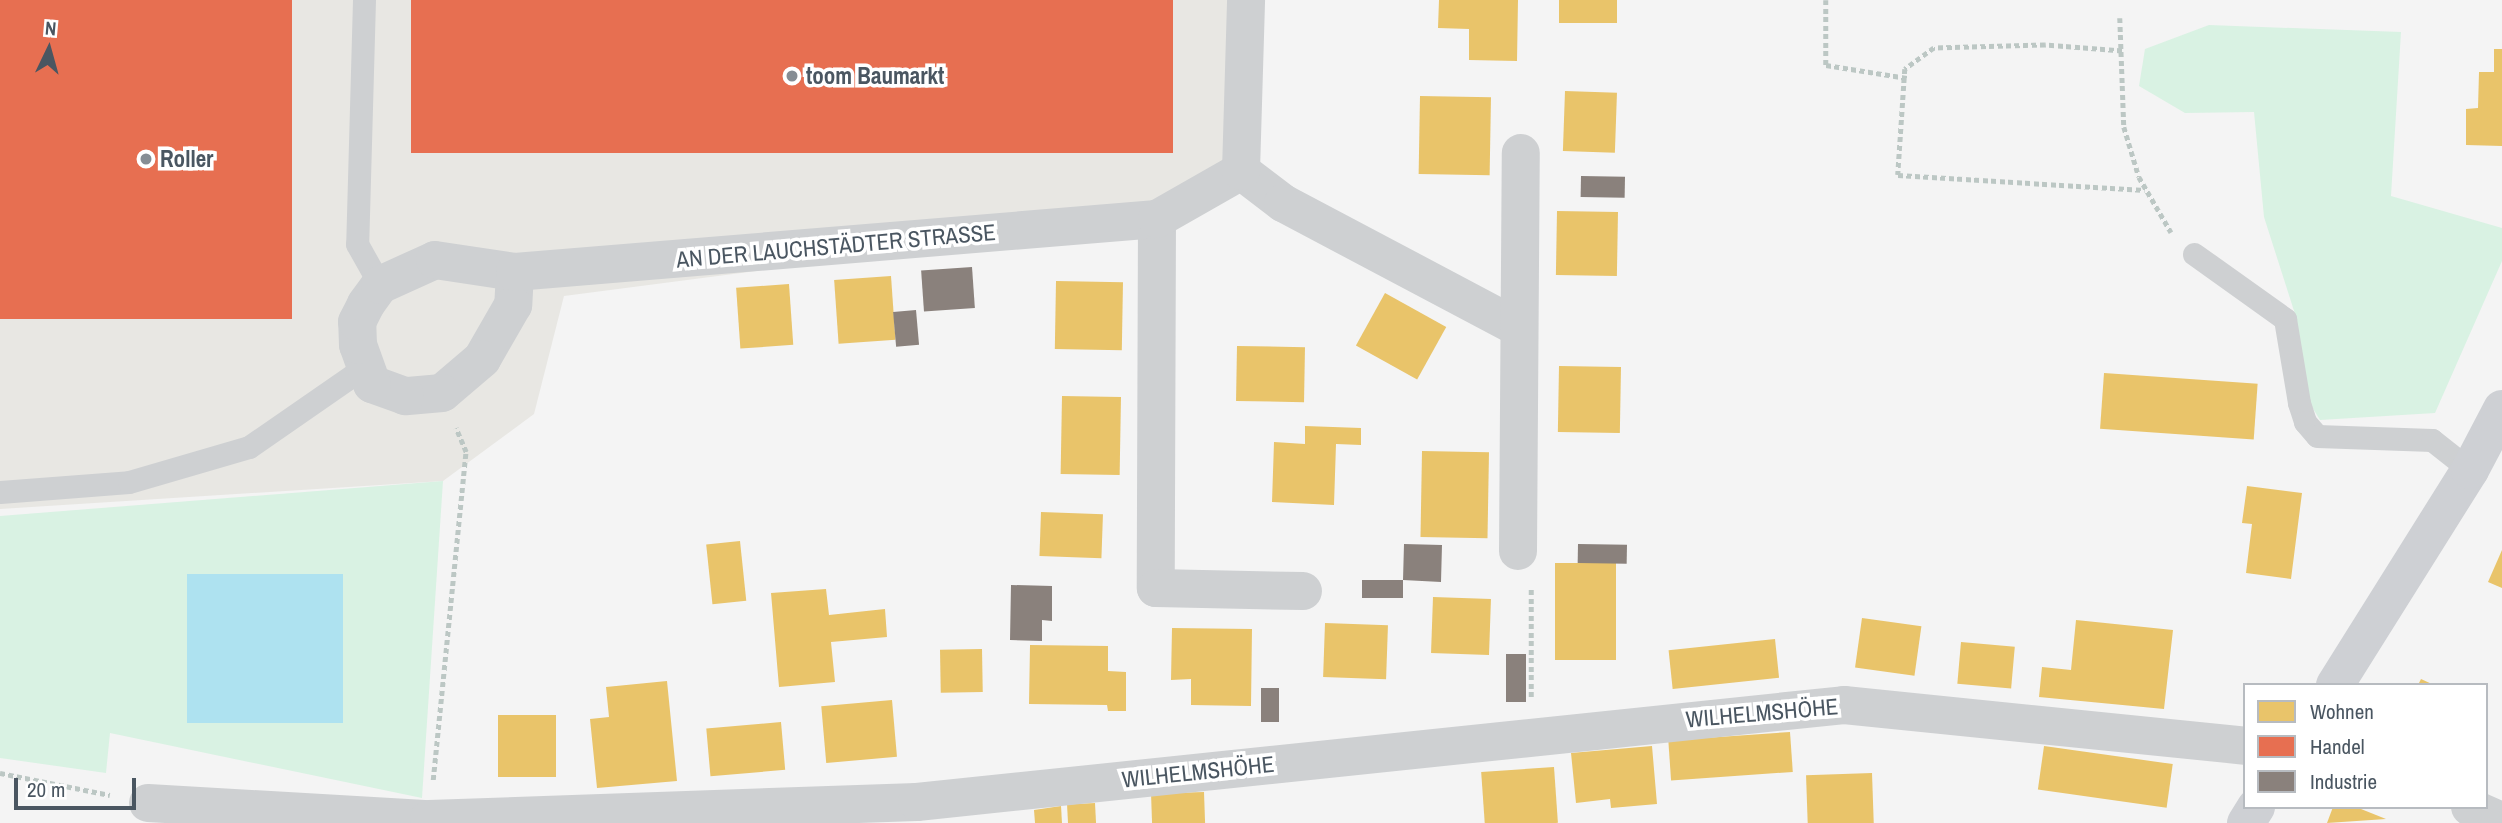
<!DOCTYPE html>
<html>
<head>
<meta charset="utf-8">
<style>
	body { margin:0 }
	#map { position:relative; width:2502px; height:823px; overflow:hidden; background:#f4f4f4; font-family:"Archivo Narrow",sans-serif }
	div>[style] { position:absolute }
	.commercial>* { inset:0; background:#e8e7e3 }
	.green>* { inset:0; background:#d9f2e3 }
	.water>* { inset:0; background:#aee2f0; transform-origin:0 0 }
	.homes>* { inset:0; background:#e9c46a; transform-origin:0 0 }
	.shops>* { inset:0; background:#e76f51; transform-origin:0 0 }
	.industry>* { inset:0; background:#8a817c; transform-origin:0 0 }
	.path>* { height:4.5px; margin-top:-2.25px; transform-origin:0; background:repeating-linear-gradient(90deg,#bcc7c4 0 5px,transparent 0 8.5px) }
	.service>* { height:23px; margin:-11.5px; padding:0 11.5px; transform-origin:11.5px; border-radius:11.5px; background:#ced0d2 }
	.minor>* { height:38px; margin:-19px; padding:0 19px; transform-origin:19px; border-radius:19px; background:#ced0d2 }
	.secondary>* { height:38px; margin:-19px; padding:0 19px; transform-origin:19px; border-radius:19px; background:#ced0d4 }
	.dots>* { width:19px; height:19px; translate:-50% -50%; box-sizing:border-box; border:4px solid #fff; border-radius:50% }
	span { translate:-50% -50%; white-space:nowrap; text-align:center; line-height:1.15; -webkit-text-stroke:7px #fff; paint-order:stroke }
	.poi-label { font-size:23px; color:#4a5661; font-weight:700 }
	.left { translate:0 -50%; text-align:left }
	.street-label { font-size:23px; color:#4a5661 }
	.legend { position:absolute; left:2243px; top:683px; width:245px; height:126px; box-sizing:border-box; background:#fff; border:2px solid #b7bbc0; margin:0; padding:9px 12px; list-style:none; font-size:21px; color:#4a5661 }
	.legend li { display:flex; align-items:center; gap:14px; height:35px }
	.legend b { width:35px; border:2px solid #b7bbc0 }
	.north { position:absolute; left:14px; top:14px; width:70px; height:70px; -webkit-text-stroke:5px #fff; paint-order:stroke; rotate:5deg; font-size:19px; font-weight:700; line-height:28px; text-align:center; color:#4a5661 }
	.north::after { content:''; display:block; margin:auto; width:24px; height:32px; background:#4a5661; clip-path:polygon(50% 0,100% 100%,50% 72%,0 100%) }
	.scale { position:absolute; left:14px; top:778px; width:122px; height:32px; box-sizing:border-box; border:4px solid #4a5661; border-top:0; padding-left:9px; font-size:21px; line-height:24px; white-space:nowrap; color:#4a5661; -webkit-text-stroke:5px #fff; paint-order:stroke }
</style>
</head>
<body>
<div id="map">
	<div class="commercial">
		<div style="clip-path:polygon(0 0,1244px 0,1241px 171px,1157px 219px,564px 296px,534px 414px,443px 481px,0 509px)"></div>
	</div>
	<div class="green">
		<div style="clip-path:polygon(2209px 25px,2401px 32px,2391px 196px,2502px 228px,2502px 261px,2435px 413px,2320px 420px,2309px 402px,2295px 314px,2264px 217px,2254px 112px,2185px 113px,2139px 86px,2145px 49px)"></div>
		<div style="clip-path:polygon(443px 481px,422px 798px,110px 733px,106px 773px,0 758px,0 516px)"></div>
	</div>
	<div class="water">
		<div style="left:187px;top:574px;width:156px;height:149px"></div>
	</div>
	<div class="homes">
		<div style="clip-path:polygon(1439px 0,1518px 0,1517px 61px,1469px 60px,1469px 29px,1438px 28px)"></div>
		<div style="left:1559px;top:0;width:58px;height:23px"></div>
		<div style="clip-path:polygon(2494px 49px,2502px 49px,2502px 146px,2466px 145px,2466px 109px,2478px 108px,2479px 72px,2494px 72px)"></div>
		<div style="left:1565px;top:91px;width:52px;height:60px;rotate:2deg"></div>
		<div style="left:1420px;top:96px;width:71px;height:78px;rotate:1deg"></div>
		<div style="left:1557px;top:211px;width:61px;height:64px;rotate:1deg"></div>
		<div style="left:891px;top:276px;width:64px;height:57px;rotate:86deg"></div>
		<div style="left:1056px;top:281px;width:67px;height:68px;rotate:1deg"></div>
		<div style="left:789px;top:284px;width:61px;height:53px;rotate:86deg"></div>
		<div style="left:1385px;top:293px;width:70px;height:60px;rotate:29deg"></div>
		<div style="left:1237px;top:346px;width:68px;height:55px;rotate:1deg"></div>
		<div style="left:1559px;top:366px;width:62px;height:66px;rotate:1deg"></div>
		<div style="left:2104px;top:373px;width:154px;height:56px;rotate:4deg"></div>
		<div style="left:1062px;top:396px;width:59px;height:78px;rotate:1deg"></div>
		<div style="clip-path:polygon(1305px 426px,1361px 428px,1361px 445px,1336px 444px,1334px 505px,1272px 502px,1274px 442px,1305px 444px)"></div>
		<div style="left:1422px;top:451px;width:67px;height:86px;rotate:1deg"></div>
		<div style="clip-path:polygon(2247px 486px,2302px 493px,2291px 579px,2246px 573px,2252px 524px,2242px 523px)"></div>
		<div style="left:1041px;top:512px;width:62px;height:44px;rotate:2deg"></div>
		<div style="left:740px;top:541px;width:60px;height:34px;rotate:84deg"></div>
		<div style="clip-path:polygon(2502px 550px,2502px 588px,2488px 582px)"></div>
		<div style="left:1555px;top:563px;width:61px;height:97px"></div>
		<div style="clip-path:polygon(826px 589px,829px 615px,885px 609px,887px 637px,831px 642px,835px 682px,779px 687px,771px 593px)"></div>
		<div style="left:1433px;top:597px;width:58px;height:56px;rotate:2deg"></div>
		<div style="left:1862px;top:618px;width:60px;height:50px;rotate:8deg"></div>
		<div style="clip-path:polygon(2076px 620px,2173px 630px,2164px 709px,2039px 697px,2042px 667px,2071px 670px)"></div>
		<div style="left:1325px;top:623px;width:63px;height:54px;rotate:2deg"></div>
		<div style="clip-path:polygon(1172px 628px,1252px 629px,1251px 706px,1191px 705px,1191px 679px,1171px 680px)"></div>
		<div style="left:1775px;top:639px;width:39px;height:107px;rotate:84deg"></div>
		<div style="left:1961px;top:642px;width:54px;height:42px;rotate:5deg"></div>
		<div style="clip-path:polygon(1030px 645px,1108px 646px,1108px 671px,1126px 672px,1126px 711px,1108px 711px,1107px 705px,1029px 704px)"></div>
		<div style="left:982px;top:649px;width:43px;height:42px;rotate:89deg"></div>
		<div style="clip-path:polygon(2421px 679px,2434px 685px,2418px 685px)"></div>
		<div style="clip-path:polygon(667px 681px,677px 781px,597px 788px,590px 719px,609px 717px,606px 687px)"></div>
		<div style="left:892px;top:700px;width:57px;height:71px;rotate:85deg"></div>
		<div style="left:498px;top:715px;width:58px;height:62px"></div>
		<div style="left:781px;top:722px;width:48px;height:75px;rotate:85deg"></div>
		<div style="left:1790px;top:732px;width:40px;height:122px;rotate:86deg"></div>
		<div style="clip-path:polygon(1652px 746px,1657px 804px,1611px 808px,1610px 799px,1576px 803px,1571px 753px)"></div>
		<div style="left:2044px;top:746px;width:130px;height:44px;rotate:8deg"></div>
		<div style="left:1554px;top:767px;width:56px;height:73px;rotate:86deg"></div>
		<div style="left:1872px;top:773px;width:50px;height:66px;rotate:88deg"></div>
		<div style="left:1204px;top:792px;width:31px;height:53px;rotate:88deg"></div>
		<div style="left:1095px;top:803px;width:20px;height:28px;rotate:87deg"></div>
		<div style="clip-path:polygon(1061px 806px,1062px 823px,1035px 823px,1034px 810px)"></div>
		<div style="clip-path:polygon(2333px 807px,2356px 807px,2386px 819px,2327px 823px)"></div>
	</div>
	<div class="shops">
		<div style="left:0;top:0;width:292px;height:319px"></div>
		<div style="left:411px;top:0;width:762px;height:153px"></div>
	</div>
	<div class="industry">
		<div style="left:1581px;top:176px;width:44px;height:21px;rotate:1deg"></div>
		<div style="left:972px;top:267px;width:41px;height:51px;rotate:86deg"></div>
		<div style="left:916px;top:310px;width:35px;height:23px;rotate:85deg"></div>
		<div style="clip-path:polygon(1404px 544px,1442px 545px,1441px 582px,1403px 580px,1403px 598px,1362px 598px,1362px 580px,1403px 580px)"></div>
		<div style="left:1578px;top:544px;width:49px;height:19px;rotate:1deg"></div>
		<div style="clip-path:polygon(1011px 585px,1052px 586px,1052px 621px,1042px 620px,1042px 641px,1010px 640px)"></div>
		<div style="left:1506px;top:654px;width:20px;height:48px"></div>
		<div style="left:1261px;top:688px;width:18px;height:34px"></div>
	</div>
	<div class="path">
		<div style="left:1826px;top:0;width:65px;rotate:90deg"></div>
		<div style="left:1826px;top:65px;width:82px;rotate:9.1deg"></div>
		<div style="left:2120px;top:18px;width:109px;rotate:87.9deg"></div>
		<div style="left:2124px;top:127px;width:52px;rotate:73.3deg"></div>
		<div style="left:2139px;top:177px;width:64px;rotate:59.8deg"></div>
		<div style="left:2122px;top:51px;width:77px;rotate:-175.5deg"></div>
		<div style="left:2045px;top:45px;width:111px;rotate:178.5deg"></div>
		<div style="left:1934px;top:48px;width:36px;rotate:144deg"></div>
		<div style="left:1905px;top:69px;width:106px;rotate:93.8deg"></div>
		<div style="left:1898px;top:175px;width:247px;rotate:3.5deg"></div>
		<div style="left:1531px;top:697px;width:110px;rotate:-90deg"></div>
		<div style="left:0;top:773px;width:112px;rotate:11.3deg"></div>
		<div style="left:433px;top:780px;width:330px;rotate:-84.3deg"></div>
		<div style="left:466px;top:452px;width:26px;rotate:-113deg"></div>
	</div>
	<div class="service">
		<div style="left:364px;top:0;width:244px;rotate:91.6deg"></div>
		<div style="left:357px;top:244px;width:47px;rotate:60.7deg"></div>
		<div style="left:2194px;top:254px;width:112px;rotate:35.5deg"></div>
		<div style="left:2285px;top:319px;width:85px;rotate:80.5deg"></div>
		<div style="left:2299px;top:403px;width:20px;rotate:72deg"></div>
		<div style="left:2305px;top:422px;width:18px;rotate:49deg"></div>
		<div style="left:2317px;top:436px;width:115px;rotate:2deg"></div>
		<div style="left:2432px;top:440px;width:48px;rotate:38.3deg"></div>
		<div style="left:0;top:492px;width:129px;rotate:-4.4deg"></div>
		<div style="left:129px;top:482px;width:125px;rotate:-16.3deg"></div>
		<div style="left:249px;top:447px;width:139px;rotate:-34.7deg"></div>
	</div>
	<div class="minor">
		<div style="left:1241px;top:171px;width:53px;rotate:37.3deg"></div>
		<div style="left:1283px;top:203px;width:267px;rotate:27.9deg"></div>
		<div style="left:1157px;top:219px;width:369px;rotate:90.2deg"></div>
		<div style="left:1156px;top:588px;width:147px;rotate:1.2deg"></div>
		<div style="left:515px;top:272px;width:33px;rotate:93deg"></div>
		<div style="left:513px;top:305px;width:62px;rotate:119.9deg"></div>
		<div style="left:482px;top:359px;width:52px;rotate:139.6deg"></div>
		<div style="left:442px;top:393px;width:37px;rotate:175deg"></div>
		<div style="left:405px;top:396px;width:35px;rotate:-160deg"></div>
		<div style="left:372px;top:384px;width:41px;rotate:-109.7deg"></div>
		<div style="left:358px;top:345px;width:23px;rotate:-92deg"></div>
		<div style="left:357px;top:322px;width:20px;rotate:-63deg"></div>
		<div style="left:366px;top:304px;width:24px;rotate:-54deg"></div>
		<div style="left:380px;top:285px;width:60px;rotate:-24.4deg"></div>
		<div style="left:435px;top:260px;width:81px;rotate:8.5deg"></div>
		<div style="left:515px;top:272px;width:644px;rotate:-4.72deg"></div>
		<div style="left:1157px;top:219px;width:97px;rotate:-29.7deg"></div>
		<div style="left:1241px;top:171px;width:171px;rotate:-88.3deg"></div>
		<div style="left:1518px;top:551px;width:398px;rotate:-89.6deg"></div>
		<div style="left:148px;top:803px;width:281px;rotate:3.3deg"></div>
		<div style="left:429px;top:819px;width:488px;rotate:-2deg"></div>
		<div style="left:917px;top:802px;width:932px;rotate:-5.97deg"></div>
		<div style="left:1844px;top:705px;width:403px;rotate:5.8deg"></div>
		<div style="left:2470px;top:807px;width:35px;rotate:24deg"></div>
	</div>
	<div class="secondary">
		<div style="left:2335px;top:685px;width:254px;rotate:-57.9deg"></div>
		<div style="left:2470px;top:470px;width:69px;rotate:-62.3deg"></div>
		<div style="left:2246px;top:823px;width:19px;rotate:-58deg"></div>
	</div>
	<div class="dots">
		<div style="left:792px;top:76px;background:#868d94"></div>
		<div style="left:146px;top:159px;background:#868d94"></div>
	</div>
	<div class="poi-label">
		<span class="left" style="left:806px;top:76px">toom Baumarkt</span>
		<span class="left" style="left:160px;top:159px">Roller</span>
	</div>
	<div class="street-label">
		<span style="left:836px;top:246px;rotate:-5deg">AN DER LAUCHSTÄDTER STRASSE</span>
		<span style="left:1762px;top:713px;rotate:-5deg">WILHELMSHÖHE</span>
		<span style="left:1198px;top:772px;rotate:-6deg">WILHELMSHÖHE</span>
	</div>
	<ul class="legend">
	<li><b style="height:19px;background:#e9c46a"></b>Wohnen</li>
	<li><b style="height:19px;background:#e76f51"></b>Handel</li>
	<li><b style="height:19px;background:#8a817c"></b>Industrie</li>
	</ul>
	<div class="north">N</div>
	<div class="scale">20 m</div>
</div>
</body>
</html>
